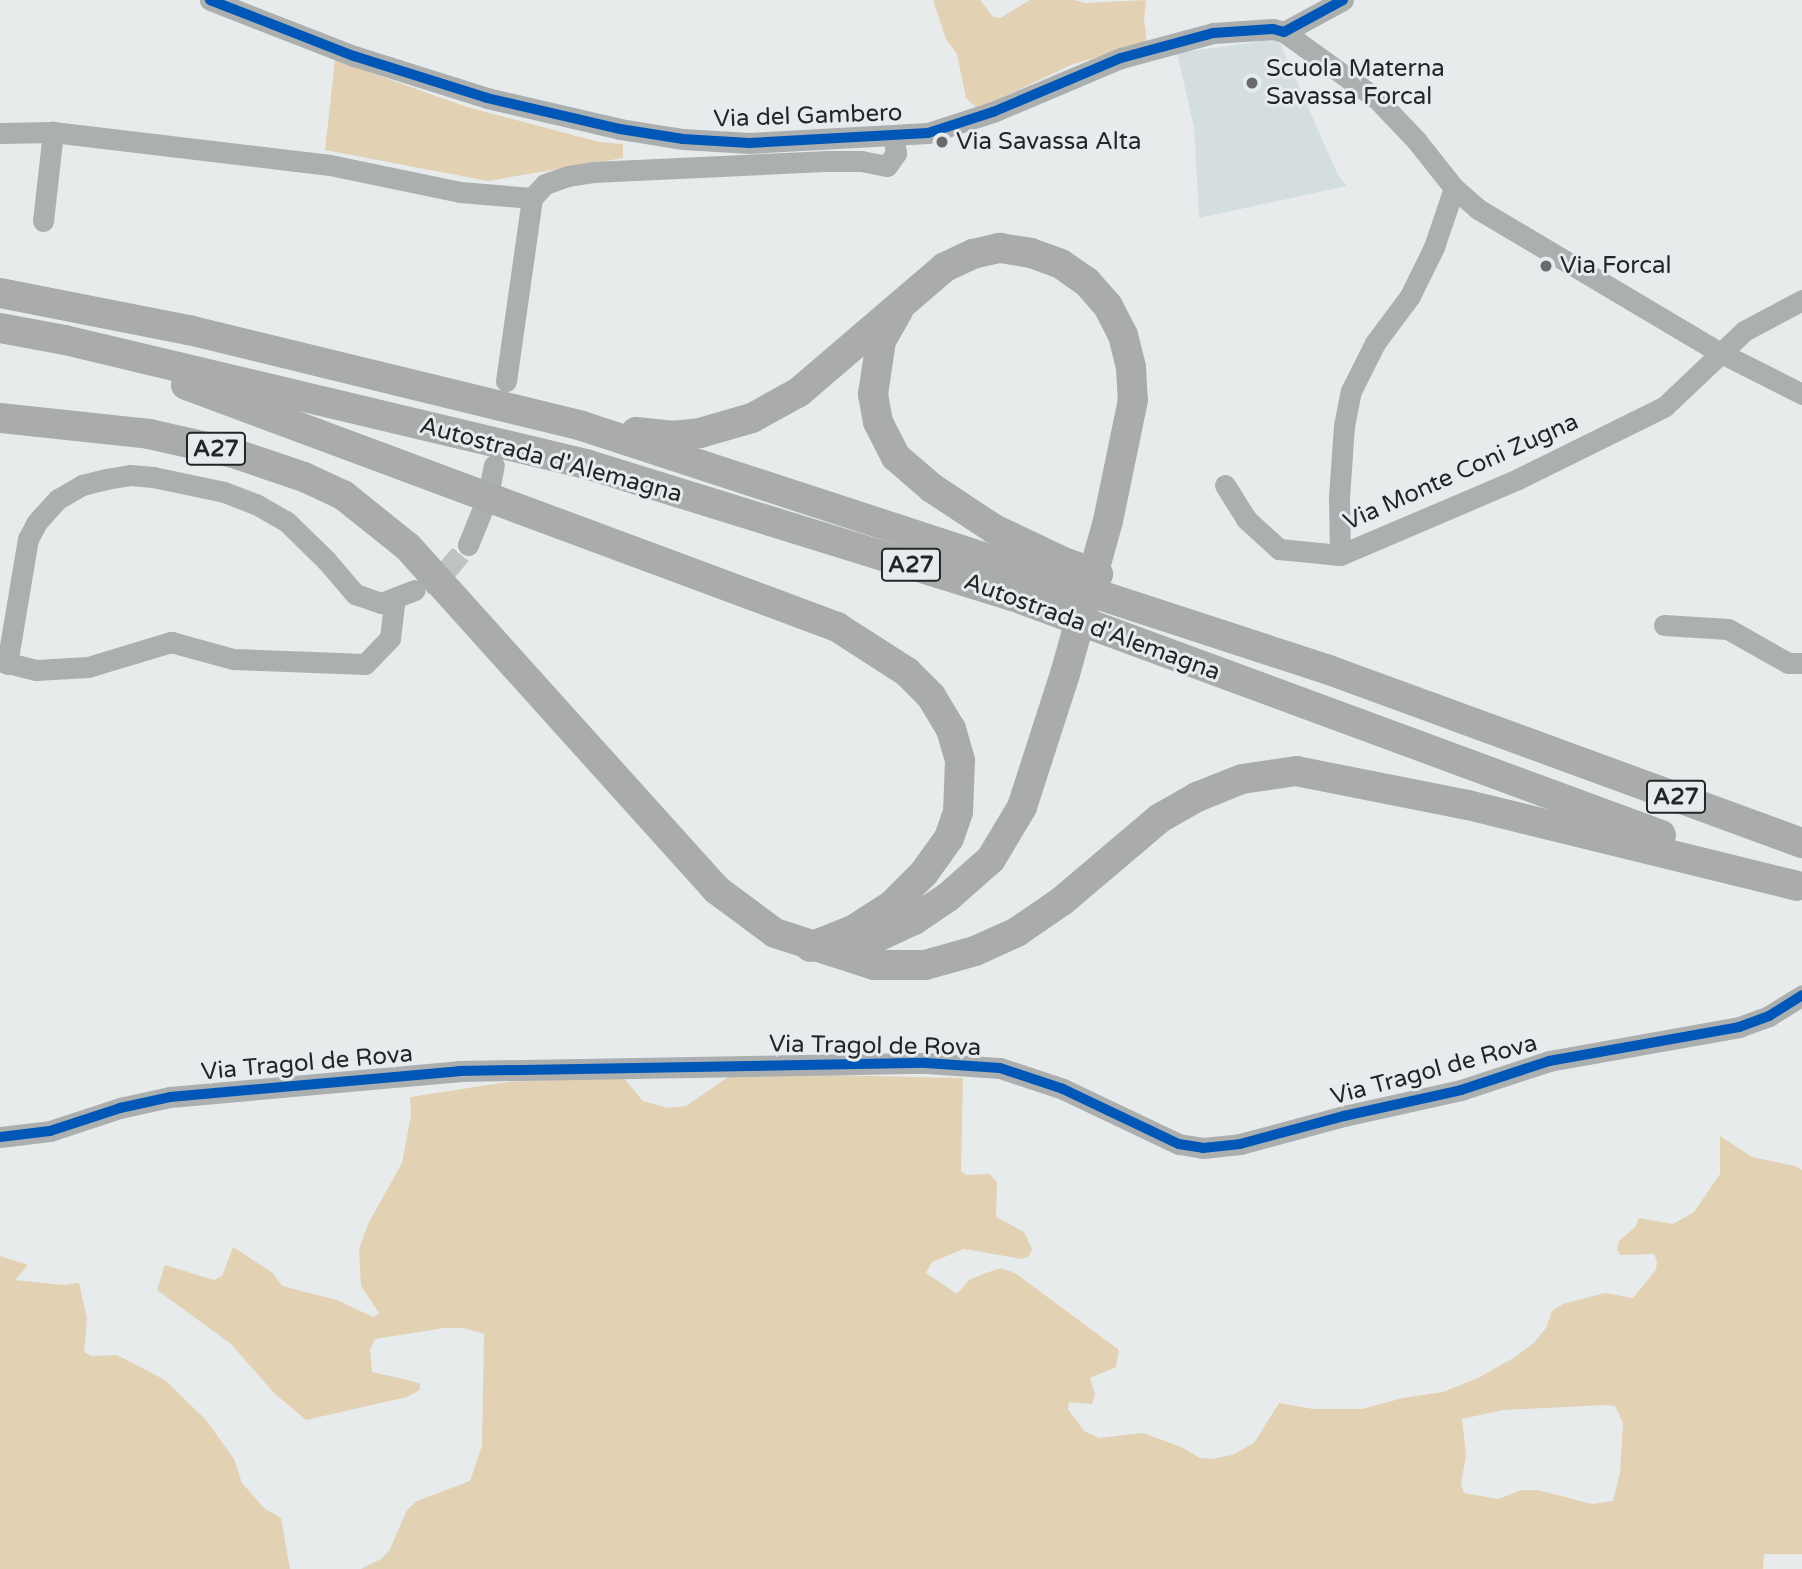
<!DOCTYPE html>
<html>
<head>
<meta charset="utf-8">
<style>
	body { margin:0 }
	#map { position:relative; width:1802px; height:1569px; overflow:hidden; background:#e7ebec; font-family:"Varela Round",sans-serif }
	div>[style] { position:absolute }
	.built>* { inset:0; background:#d4dee0 }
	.green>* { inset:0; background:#e3d1b4 }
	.minor-tunnel>* { height:21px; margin-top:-10.5px; transform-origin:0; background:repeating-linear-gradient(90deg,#c0c3c4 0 21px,transparent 0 31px) }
	.minor>* { height:21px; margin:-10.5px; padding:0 10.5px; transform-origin:10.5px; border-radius:10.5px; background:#acafaf }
	.highway>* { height:30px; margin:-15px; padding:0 15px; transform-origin:15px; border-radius:15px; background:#aaacac }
	.highway-bridge>* { height:30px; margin:-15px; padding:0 15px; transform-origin:15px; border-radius:15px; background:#aaacac }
	.cycleway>* { height:10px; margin:-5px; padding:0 5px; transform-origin:5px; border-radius:5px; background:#0057b8 }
	.dots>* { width:19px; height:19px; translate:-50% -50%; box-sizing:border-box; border:4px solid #e6eced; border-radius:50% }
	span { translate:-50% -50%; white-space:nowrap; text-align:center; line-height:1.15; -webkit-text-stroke:6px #e6eced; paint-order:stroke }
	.shield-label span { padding:2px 5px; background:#e6eced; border:2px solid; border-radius:5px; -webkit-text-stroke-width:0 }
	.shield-label { font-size:23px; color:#232526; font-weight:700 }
	.poi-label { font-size:24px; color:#232526 }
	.left { translate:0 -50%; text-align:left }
	.street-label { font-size:24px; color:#232526 }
</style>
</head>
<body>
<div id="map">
	<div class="built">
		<div style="clip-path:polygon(1278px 39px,1338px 175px,1347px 186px,1199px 218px,1194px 127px,1177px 53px)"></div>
	</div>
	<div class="green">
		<div style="clip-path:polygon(933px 0,980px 0,993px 17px,1000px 18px,1030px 0,1074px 0,1085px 3px,1146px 0,1144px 19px,1147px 43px,1073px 64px,978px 109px,966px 98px,957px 54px,946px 39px)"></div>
		<div style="clip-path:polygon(335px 60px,467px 107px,599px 142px,623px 144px,623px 158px,488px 181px,325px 150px)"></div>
		<div style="clip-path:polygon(evenodd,734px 1073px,963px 1078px,961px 1171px,966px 1175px,990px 1174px,997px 1182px,996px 1217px,1024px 1232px,1032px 1249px,1029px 1256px,1022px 1259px,964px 1249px,932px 1262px,926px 1273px,957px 1294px,969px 1280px,983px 1274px,1001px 1268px,1015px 1273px,1119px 1350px,1116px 1367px,1090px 1378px,1095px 1394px,1092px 1404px,1069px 1402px,1068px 1409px,1084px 1431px,1099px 1438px,1143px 1433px,1181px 1447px,1200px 1458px,1211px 1459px,1232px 1455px,1254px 1443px,1279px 1403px,1313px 1409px,1362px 1409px,1403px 1398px,1443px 1392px,1480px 1377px,1515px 1357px,1534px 1343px,1546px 1328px,1552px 1311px,1563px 1304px,1605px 1293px,1633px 1298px,1656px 1270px,1657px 1261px,1654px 1254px,1620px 1255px,1617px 1249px,1619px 1241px,1635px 1227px,1639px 1218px,1673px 1224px,1694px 1212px,1720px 1174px,1720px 1136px,1752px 1157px,1795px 1166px,1802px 1170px,1802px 1554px,1764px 1554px,1763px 1569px,361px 1569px,381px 1559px,389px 1551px,407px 1510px,417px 1501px,470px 1481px,482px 1446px,484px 1334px,464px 1328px,444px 1328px,375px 1339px,370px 1350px,372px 1372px,412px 1381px,420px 1384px,420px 1390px,407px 1397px,306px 1420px,274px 1393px,231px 1344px,157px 1290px,165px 1265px,214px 1280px,222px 1276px,233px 1247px,273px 1273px,282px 1286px,337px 1300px,373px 1317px,379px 1313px,361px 1286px,359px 1249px,368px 1224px,402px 1163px,411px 1115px,410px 1097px,508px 1082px,623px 1077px,643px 1101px,668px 1108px,686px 1106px,734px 1073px,1607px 1405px,1615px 1406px,1623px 1423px,1620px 1472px,1613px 1501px,1592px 1504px,1538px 1490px,1522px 1490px,1498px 1499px,1464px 1493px,1461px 1484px,1466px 1455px,1462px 1419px,1503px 1410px,1607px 1405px)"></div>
		<div style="clip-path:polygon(0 1256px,28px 1265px,15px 1280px,63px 1285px,79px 1283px,87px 1318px,84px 1352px,91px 1356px,117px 1355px,165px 1380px,206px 1420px,234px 1459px,242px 1483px,264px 1508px,281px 1518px,290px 1569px,0 1569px)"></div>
	</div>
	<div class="minor-tunnel">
		<div style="left:423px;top:585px;width:28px;rotate:-32deg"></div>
		<div style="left:447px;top:570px;width:33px;rotate:-50deg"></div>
	</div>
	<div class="minor">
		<div style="left:210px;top:0;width:155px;rotate:21.3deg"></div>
		<div style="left:354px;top:56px;width:139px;rotate:17.5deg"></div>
		<div style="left:487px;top:98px;width:137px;rotate:13.1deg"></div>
		<div style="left:620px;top:129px;width:64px;rotate:9deg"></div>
		<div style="left:683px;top:139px;width:66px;rotate:3.5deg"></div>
		<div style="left:749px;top:143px;width:179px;rotate:-3.2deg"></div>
		<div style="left:928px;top:133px;width:68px;rotate:-17.9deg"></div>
		<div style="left:993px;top:112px;width:139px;rotate:-22.9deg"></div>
		<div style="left:1121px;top:58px;width:95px;rotate:-15.2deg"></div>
		<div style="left:1213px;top:33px;width:60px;rotate:-3.8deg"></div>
		<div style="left:1273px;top:29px;width:11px;rotate:15deg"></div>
		<div style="left:1284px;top:32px;width:115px;rotate:35.8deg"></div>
		<div style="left:1377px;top:99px;width:57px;rotate:46.4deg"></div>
		<div style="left:1416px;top:140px;width:61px;rotate:51.6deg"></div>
		<div style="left:1454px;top:188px;width:32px;rotate:41deg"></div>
		<div style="left:1478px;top:209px;width:280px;rotate:30.7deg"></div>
		<div style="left:1719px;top:352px;width:93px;rotate:26.8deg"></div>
		<div style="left:1284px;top:32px;width:67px;rotate:-28.5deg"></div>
		<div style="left:0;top:133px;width:53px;rotate:-1.1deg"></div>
		<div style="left:53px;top:132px;width:279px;rotate:6.8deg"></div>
		<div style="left:330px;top:165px;width:133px;rotate:11.7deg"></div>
		<div style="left:460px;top:192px;width:72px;rotate:4.8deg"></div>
		<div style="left:43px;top:221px;width:90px;rotate:-83.6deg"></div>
		<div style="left:506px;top:381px;width:185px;rotate:-81.9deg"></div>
		<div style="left:532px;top:198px;width:19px;rotate:-47deg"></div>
		<div style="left:545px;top:184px;width:24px;rotate:-19deg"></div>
		<div style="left:568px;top:176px;width:25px;rotate:-9deg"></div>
		<div style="left:593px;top:172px;width:231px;rotate:-2.7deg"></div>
		<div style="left:824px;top:161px;width:37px"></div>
		<div style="left:861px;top:161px;width:26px;rotate:11deg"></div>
		<div style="left:887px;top:166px;width:16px;rotate:-55deg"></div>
		<div style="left:896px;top:153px;width:17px;rotate:-100deg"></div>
		<div style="left:490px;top:485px;width:20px;rotate:-79deg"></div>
		<div style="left:1225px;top:485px;width:40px;rotate:58deg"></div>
		<div style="left:1246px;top:519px;width:45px;rotate:42.3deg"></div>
		<div style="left:1279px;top:549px;width:61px;rotate:5.6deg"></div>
		<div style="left:1340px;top:555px;width:194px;rotate:-23.1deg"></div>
		<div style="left:1518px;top:479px;width:163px;rotate:-26.3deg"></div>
		<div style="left:1664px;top:407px;width:110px;rotate:-43.5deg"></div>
		<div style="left:1744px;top:331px;width:66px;rotate:-28.1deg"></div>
		<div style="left:468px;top:545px;width:37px;rotate:-68deg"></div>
		<div style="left:1340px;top:555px;width:58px;rotate:-91deg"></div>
		<div style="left:1339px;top:497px;width:71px;rotate:-86deg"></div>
		<div style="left:1344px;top:426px;width:36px;rotate:-79deg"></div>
		<div style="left:1351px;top:391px;width:54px;rotate:-63.4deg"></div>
		<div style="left:1375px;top:343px;width:59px;rotate:-53.3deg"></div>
		<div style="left:1410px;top:296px;width:55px;rotate:-63.9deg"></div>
		<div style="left:1434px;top:247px;width:62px;rotate:-71.3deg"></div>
		<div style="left:1664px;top:625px;width:64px;rotate:3.6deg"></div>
		<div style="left:1728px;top:629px;width:69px;rotate:29.5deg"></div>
		<div style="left:1788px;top:663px;width:14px"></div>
		<div style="left:0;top:661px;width:37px;rotate:14deg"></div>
		<div style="left:36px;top:670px;width:52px;rotate:-3.3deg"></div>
		<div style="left:88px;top:667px;width:87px;rotate:-16.8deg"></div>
		<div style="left:171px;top:642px;width:64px;rotate:15.3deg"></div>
		<div style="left:233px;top:659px;width:132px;rotate:2.2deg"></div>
		<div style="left:365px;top:664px;width:36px;rotate:-46deg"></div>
		<div style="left:390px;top:638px;width:38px;rotate:-83deg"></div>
		<div style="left:7px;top:664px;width:127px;rotate:-80.5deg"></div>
		<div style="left:28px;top:539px;width:19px;rotate:-62deg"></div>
		<div style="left:37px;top:522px;width:31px;rotate:-48deg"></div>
		<div style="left:58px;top:499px;width:28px;rotate:-30deg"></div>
		<div style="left:82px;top:485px;width:25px;rotate:-14deg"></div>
		<div style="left:106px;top:479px;width:24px;rotate:-9deg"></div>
		<div style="left:130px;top:475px;width:23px;rotate:5deg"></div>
		<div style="left:153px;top:477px;width:73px;rotate:11.9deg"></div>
		<div style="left:224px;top:492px;width:34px;rotate:21deg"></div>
		<div style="left:256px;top:504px;width:34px;rotate:30deg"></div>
		<div style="left:286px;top:521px;width:56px;rotate:44.3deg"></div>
		<div style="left:326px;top:560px;width:45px;rotate:49.5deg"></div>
		<div style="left:355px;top:594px;width:28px;rotate:19deg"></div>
		<div style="left:381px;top:603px;width:36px;rotate:-21deg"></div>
		<div style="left:0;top:1137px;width:50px;rotate:-6.8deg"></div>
		<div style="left:50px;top:1131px;width:74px;rotate:-18.2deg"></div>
		<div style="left:120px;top:1108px;width:51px;rotate:-12.4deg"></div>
		<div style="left:170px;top:1097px;width:290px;rotate:-5.1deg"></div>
		<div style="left:459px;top:1071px;width:467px;rotate:-1deg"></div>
		<div style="left:926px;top:1063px;width:74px;rotate:3.9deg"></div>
		<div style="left:1000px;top:1068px;width:66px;rotate:18.4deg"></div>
		<div style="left:1063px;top:1089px;width:128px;rotate:25.4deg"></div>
		<div style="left:1179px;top:1144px;width:24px;rotate:9deg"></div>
		<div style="left:1203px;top:1148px;width:37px;rotate:-6deg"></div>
		<div style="left:1240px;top:1144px;width:108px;rotate:-15.1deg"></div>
		<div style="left:1344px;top:1116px;width:120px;rotate:-12.5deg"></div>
		<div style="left:1461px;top:1090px;width:93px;rotate:-18.2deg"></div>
		<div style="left:1549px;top:1061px;width:193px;rotate:-10.1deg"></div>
		<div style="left:1739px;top:1027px;width:32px;rotate:-20deg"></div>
		<div style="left:1769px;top:1016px;width:39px;rotate:-32deg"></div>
	</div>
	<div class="highway">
		<div style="left:0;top:293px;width:193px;rotate:11.1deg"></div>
		<div style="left:189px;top:330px;width:405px;rotate:13.7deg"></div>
		<div style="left:582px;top:426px;width:786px;rotate:18.09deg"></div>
		<div style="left:1329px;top:670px;width:504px;rotate:20.09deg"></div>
		<div style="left:898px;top:311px;width:34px;rotate:120deg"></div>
		<div style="left:881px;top:341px;width:54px;rotate:98.6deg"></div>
		<div style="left:873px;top:394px;width:28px;rotate:80deg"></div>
		<div style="left:878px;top:422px;width:39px;rotate:63deg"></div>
		<div style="left:896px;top:457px;width:48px;rotate:40.7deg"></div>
		<div style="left:932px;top:488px;width:74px;rotate:33.5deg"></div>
		<div style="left:994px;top:529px;width:80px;rotate:25.3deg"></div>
		<div style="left:1066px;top:563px;width:34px;rotate:19deg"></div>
		<div style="left:0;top:328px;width:66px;rotate:10.5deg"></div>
		<div style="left:65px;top:340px;width:536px;rotate:13.39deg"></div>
		<div style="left:586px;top:464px;width:455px;rotate:17.2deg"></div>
		<div style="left:1021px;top:599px;width:682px;rotate:20.24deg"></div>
		<div style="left:186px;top:385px;width:695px;rotate:20.39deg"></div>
		<div style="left:837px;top:627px;width:83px;rotate:32.7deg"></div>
		<div style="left:907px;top:672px;width:34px;rotate:45deg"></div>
		<div style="left:931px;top:696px;width:39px;rotate:59deg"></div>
		<div style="left:951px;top:729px;width:33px;rotate:74deg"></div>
		<div style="left:960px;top:761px;width:51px;rotate:92.2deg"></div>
		<div style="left:958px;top:812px;width:28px;rotate:109deg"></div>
		<div style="left:949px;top:838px;width:43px;rotate:125.5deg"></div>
		<div style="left:924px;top:873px;width:45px;rotate:135deg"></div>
		<div style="left:892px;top:905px;width:46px;rotate:147.3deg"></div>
		<div style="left:853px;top:930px;width:46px;rotate:158.4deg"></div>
		<div style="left:0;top:418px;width:150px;rotate:6.1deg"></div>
		<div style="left:149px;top:434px;width:86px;rotate:12.7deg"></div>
		<div style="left:233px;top:453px;width:75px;rotate:18.7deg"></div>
		<div style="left:304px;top:477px;width:43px;rotate:24.8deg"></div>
		<div style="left:343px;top:495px;width:83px;rotate:38.7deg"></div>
		<div style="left:408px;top:547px;width:462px;rotate:48deg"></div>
		<div style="left:717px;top:890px;width:72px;rotate:36.6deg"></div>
		<div style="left:775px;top:933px;width:104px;rotate:17.9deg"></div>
		<div style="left:874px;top:965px;width:51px"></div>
		<div style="left:925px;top:965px;width:52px;rotate:-15.6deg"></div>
		<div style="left:975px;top:951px;width:46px;rotate:-24.3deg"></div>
		<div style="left:1017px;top:932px;width:55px;rotate:-34.6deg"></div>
		<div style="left:1062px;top:901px;width:128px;rotate:-40.3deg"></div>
		<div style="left:1160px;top:818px;width:43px;rotate:-29.6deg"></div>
		<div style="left:1197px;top:797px;width:48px;rotate:-21.8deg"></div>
		<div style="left:1242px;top:779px;width:55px;rotate:-8.4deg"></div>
		<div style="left:1296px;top:771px;width:175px;rotate:11.2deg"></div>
		<div style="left:1468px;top:805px;width:339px;rotate:13.8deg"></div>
		<div style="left:636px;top:432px;width:36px;rotate:6deg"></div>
		<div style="left:672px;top:436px;width:28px;rotate:-6deg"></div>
		<div style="left:700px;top:433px;width:54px;rotate:-16.1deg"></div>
		<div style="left:752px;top:418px;width:54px;rotate:-29deg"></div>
		<div style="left:799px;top:392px;width:192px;rotate:-40.6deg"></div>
		<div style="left:945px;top:267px;width:31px;rotate:-25deg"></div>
		<div style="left:973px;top:254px;width:28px;rotate:-13deg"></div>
		<div style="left:1000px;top:248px;width:31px;rotate:9deg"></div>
		<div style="left:1031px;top:253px;width:32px;rotate:20deg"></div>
		<div style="left:1061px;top:264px;width:32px;rotate:35deg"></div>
		<div style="left:1087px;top:282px;width:32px;rotate:49deg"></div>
		<div style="left:1108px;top:306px;width:33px;rotate:63deg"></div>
		<div style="left:1123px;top:335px;width:33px;rotate:76deg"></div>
		<div style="left:1131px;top:367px;width:33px;rotate:87deg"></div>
		<div style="left:1133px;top:400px;width:124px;rotate:101.7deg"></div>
		<div style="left:852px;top:943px;width:26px;rotate:-13deg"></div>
		<div style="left:877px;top:937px;width:41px;rotate:-24.7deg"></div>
		<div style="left:914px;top:920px;width:41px;rotate:-34.1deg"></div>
		<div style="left:948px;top:897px;width:57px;rotate:-41.5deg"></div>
		<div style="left:991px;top:859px;width:61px;rotate:-59.2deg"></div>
		<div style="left:1022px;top:807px;width:140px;rotate:-72.1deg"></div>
	</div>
	<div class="highway-bridge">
		<div style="left:1065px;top:674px;width:159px;rotate:-74.3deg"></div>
	</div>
	<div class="cycleway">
		<div style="left:210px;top:0;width:155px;rotate:21.3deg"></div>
		<div style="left:354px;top:56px;width:139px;rotate:17.5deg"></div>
		<div style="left:487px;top:98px;width:137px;rotate:13.1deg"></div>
		<div style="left:620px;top:129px;width:64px;rotate:9deg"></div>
		<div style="left:683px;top:139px;width:66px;rotate:3.5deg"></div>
		<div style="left:749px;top:143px;width:179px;rotate:-3.2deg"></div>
		<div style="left:928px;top:133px;width:68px;rotate:-17.9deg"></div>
		<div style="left:993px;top:112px;width:139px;rotate:-22.9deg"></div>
		<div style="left:1121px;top:58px;width:95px;rotate:-15.2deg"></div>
		<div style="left:1213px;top:33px;width:60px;rotate:-3.8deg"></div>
		<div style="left:1273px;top:29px;width:11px;rotate:15deg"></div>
		<div style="left:1284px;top:32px;width:67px;rotate:-28.5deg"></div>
		<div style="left:0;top:1137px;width:50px;rotate:-6.8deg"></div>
		<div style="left:50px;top:1131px;width:74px;rotate:-18.2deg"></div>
		<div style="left:120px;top:1108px;width:51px;rotate:-12.4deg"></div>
		<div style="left:170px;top:1097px;width:290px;rotate:-5.1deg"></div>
		<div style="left:459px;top:1071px;width:467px;rotate:-1deg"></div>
		<div style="left:926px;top:1063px;width:74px;rotate:3.9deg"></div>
		<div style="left:1000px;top:1068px;width:66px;rotate:18.4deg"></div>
		<div style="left:1063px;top:1089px;width:128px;rotate:25.4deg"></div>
		<div style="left:1179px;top:1144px;width:24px;rotate:9deg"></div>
		<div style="left:1203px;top:1148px;width:37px;rotate:-6deg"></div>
		<div style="left:1240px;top:1144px;width:108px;rotate:-15.1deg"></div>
		<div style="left:1344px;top:1116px;width:120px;rotate:-12.5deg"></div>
		<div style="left:1461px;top:1090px;width:93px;rotate:-18.2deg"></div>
		<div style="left:1549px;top:1061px;width:193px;rotate:-10.1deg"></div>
		<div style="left:1739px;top:1027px;width:32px;rotate:-20deg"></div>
		<div style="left:1769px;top:1016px;width:39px;rotate:-32deg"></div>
	</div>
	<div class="dots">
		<div style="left:1252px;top:83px;background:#686a6b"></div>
		<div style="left:942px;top:142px;background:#686a6b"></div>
		<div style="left:1546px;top:266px;background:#686a6b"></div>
	</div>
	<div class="shield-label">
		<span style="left:216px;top:449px">A27</span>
		<span style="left:911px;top:565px">A27</span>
		<span style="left:1676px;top:797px">A27</span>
	</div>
	<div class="poi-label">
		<span class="left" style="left:1266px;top:83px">Scuola Materna<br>Savassa Forcal</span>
		<span class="left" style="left:956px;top:142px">Via Savassa Alta</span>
		<span class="left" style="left:1560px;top:266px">Via Forcal</span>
	</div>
	<div class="street-label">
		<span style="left:808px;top:116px;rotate:-2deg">Via del Gambero</span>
		<span style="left:551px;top:460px;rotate:15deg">Autostrada d'Alemagna</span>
		<span style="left:1461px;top:472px;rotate:-24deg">Via Monte Coni Zugna</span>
		<span style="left:1092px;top:627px;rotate:20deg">Autostrada d'Alemagna</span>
		<span style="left:875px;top:1046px;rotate:1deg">Via Tragol de Rova</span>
		<span style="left:307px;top:1063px;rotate:-5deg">Via Tragol de Rova</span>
		<span style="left:1434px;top:1070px;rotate:-15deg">Via Tragol de Rova</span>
	</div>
</div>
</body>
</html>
